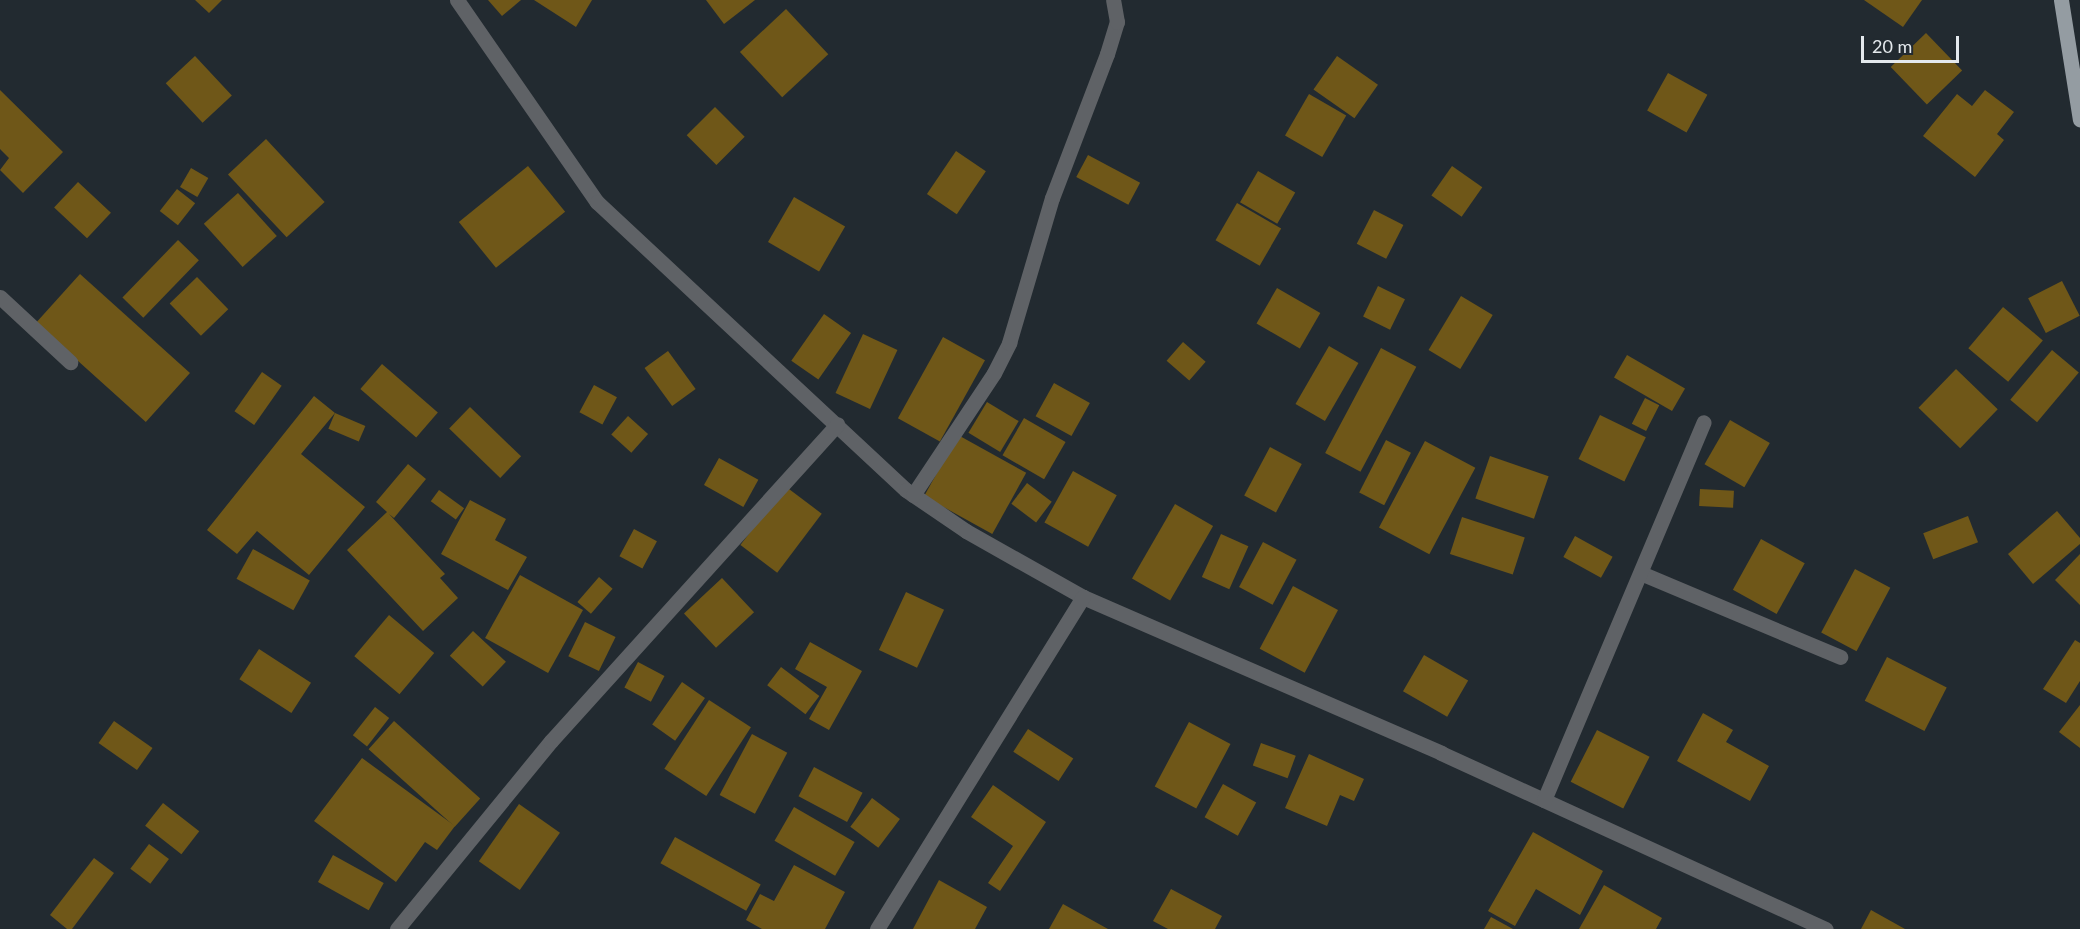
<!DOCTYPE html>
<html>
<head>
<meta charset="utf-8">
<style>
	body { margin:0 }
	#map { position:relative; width:2080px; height:929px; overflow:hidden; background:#222a30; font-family:Lato,sans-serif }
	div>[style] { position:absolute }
	.building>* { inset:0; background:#6f5718; transform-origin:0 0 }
	.minor>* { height:15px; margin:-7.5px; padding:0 7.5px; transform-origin:7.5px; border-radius:7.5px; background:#5f6266 }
	.major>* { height:15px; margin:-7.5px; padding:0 7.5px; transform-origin:7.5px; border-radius:7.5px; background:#949ca2 }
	span { translate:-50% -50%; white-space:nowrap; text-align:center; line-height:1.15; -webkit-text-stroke:4.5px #222a30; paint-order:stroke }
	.scale { position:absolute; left:1861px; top:36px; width:98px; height:27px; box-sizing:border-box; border:3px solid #e4e9ed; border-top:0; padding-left:8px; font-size:18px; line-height:21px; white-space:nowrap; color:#e4e9ed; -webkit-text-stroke:4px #222a30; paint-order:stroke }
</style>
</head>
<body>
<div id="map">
	<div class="building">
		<div style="clip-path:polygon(195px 0,222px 0,209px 13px)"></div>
		<div style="clip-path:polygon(488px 0,521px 0,502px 16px)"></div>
		<div style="clip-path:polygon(534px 0,592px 0,576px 27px)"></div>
		<div style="clip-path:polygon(706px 0,755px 0,724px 24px)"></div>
		<div style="clip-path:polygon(1864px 0,1922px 0,1903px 27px)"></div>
		<div style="left:786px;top:9px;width:62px;height:63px;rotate:47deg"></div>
		<div style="left:1926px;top:33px;width:52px;height:49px;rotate:46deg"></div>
		<div style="left:195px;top:56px;width:54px;height:40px;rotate:47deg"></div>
		<div style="left:1337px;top:56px;width:50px;height:41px;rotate:35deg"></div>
		<div style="left:1668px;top:73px;width:45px;height:43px;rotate:29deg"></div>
		<div style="clip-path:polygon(0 90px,63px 152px,23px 193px,0 170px,9px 158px,0 149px)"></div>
		<div style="clip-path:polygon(1985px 90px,2014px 112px,1997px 134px,2004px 140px,1975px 177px,1923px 136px,1957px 94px,1972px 106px)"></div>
		<div style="left:1309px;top:94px;width:43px;height:48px;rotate:30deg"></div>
		<div style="left:715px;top:107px;width:42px;height:40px;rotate:45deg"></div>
		<div style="left:266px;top:139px;width:86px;height:52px;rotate:47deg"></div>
		<div style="left:956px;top:151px;width:36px;height:52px;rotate:34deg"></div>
		<div style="left:1088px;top:155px;width:59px;height:25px;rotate:28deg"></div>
		<div style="left:528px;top:166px;width:59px;height:89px;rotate:51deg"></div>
		<div style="left:1452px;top:166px;width:37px;height:36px;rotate:35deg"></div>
		<div style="left:191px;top:168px;width:20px;height:22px;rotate:30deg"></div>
		<div style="left:1258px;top:171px;width:43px;height:36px;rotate:30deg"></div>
		<div style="left:78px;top:182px;width:45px;height:35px;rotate:43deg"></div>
		<div style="left:177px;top:189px;width:23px;height:28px;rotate:38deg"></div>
		<div style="left:238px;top:193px;width:58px;height:46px;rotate:48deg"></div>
		<div style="left:794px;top:197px;width:59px;height:52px;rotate:30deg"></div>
		<div style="left:1237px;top:203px;width:51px;height:43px;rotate:30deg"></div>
		<div style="left:1374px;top:210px;width:33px;height:38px;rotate:27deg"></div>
		<div style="left:178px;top:240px;width:29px;height:80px;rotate:44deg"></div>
		<div style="left:80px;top:274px;width:148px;height:66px;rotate:42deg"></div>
		<div style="left:197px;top:277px;width:45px;height:38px;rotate:46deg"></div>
		<div style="left:2062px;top:281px;width:39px;height:38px;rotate:63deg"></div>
		<div style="left:1378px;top:286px;width:30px;height:34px;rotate:26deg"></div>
		<div style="left:1277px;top:288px;width:50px;height:41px;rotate:30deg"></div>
		<div style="left:1461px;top:296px;width:37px;height:63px;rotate:31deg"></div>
		<div style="left:2003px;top:307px;width:52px;height:54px;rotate:40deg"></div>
		<div style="left:824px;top:314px;width:33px;height:57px;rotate:35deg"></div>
		<div style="left:863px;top:334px;width:38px;height:65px;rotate:25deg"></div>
		<div style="left:943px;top:337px;width:48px;height:93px;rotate:29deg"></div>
		<div style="left:1183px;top:342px;width:30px;height:25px;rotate:41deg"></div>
		<div style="left:1329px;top:346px;width:34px;height:67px;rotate:30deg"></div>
		<div style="left:1381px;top:348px;width:40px;height:119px;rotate:28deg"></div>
		<div style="left:2052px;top:350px;width:35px;height:65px;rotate:40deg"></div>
		<div style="left:668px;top:351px;width:47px;height:29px;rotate:54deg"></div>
		<div style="left:1627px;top:355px;width:67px;height:26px;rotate:30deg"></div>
		<div style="left:382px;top:364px;width:74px;height:33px;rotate:41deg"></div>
		<div style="left:1956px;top:369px;width:58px;height:54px;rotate:44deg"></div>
		<div style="left:262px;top:372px;width:24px;height:48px;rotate:35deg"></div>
		<div style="left:1054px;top:383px;width:41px;height:38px;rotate:29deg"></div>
		<div style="left:594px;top:385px;width:26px;height:31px;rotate:28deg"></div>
		<div style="clip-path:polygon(314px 396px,335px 413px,301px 454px,365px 507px,309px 575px,257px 531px,237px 554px,207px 530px)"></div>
		<div style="left:1645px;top:398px;width:16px;height:29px;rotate:27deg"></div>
		<div style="left:987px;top:402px;width:37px;height:36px;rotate:31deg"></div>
		<div style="left:470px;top:407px;width:71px;height:30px;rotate:44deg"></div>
		<div style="left:335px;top:413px;width:33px;height:17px;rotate:23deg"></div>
		<div style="left:1600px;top:415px;width:51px;height:49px;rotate:26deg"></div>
		<div style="left:628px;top:416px;width:27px;height:25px;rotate:42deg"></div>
		<div style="left:1024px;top:418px;width:48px;height:43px;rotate:30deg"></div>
		<div style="left:1730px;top:420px;width:46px;height:51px;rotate:30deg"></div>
		<div style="left:958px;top:435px;width:78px;height:70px;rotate:29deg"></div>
		<div style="left:1386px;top:440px;width:28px;height:59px;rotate:27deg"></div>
		<div style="left:1425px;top:441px;width:57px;height:98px;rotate:28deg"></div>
		<div style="left:1270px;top:447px;width:36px;height:55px;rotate:28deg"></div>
		<div style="left:1490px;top:456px;width:62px;height:45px;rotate:19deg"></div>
		<div style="left:719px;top:458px;width:45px;height:31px;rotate:29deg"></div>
		<div style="clip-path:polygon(408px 464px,426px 479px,394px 518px,389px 514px,445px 574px,440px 578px,458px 598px,423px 631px,347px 550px,387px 512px,376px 502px)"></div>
		<div style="left:1073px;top:471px;width:50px;height:59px;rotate:29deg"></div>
		<div style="left:1027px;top:483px;width:31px;height:26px;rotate:37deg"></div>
		<div style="left:785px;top:486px;width:46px;height:74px;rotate:37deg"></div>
		<div style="left:1700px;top:489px;width:34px;height:17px;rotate:3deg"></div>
		<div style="left:439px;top:490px;width:31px;height:14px;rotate:36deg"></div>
		<div style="clip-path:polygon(470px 500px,506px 519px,495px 540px,527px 557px,508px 590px,441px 554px)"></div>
		<div style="left:1175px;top:504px;width:44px;height:86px;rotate:30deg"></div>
		<div style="clip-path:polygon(2057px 511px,2080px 538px,2080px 544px,2033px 584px,2008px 554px)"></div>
		<div style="left:1968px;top:516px;width:28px;height:48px;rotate:69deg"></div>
		<div style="left:1462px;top:517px;width:66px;height:39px;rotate:18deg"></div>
		<div style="left:634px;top:529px;width:26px;height:31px;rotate:28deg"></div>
		<div style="left:1221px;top:534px;width:30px;height:47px;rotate:24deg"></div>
		<div style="left:1575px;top:536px;width:43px;height:24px;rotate:29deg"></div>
		<div style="left:1761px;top:539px;width:50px;height:58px;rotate:29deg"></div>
		<div style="left:1263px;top:542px;width:38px;height:51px;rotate:28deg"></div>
		<div style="left:253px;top:549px;width:65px;height:34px;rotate:29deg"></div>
		<div style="clip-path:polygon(2080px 554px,2080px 605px,2055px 580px)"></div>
		<div style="left:1855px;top:569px;width:40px;height:72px;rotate:28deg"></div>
		<div style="left:520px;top:575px;width:72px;height:72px;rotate:29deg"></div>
		<div style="left:599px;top:577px;width:18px;height:33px;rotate:41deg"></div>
		<div style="left:722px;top:578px;width:47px;height:52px;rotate:47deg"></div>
		<div style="left:1293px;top:586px;width:51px;height:71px;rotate:28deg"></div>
		<div style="left:906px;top:592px;width:42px;height:64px;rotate:25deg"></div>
		<div style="left:389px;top:615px;width:59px;height:54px;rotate:40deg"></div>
		<div style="left:585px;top:622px;width:34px;height:38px;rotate:26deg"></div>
		<div style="left:473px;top:631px;width:45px;height:34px;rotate:43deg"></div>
		<div style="clip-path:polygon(2075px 640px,2080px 643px,2080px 681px,2066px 703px,2043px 689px)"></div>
		<div style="clip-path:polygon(810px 642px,862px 671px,829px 730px,809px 719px,827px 687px,795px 669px)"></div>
		<div style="left:259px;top:649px;width:62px;height:36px;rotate:33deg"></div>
		<div style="left:1424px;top:655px;width:51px;height:42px;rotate:30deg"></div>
		<div style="left:1887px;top:657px;width:67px;height:49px;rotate:27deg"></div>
		<div style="left:638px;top:662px;width:30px;height:29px;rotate:28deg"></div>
		<div style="left:781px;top:667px;width:48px;height:23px;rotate:37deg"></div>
		<div style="left:682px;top:682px;width:28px;height:52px;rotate:35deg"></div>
		<div style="left:709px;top:700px;width:50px;height:82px;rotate:33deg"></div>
		<div style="clip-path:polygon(2080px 705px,2080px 748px,2059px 732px)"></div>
		<div style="left:375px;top:707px;width:18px;height:36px;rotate:38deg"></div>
		<div style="clip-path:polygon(1703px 713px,1733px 730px,1726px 742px,1769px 766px,1750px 801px,1677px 761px)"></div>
		<div style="left:114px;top:721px;width:47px;height:27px;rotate:35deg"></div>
		<div style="left:394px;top:721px;width:116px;height:38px;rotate:42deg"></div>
		<div style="left:1189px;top:722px;width:47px;height:73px;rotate:28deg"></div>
		<div style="left:1028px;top:729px;width:54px;height:27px;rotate:33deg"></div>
		<div style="left:1597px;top:730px;width:59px;height:58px;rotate:27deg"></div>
		<div style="left:752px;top:734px;width:40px;height:69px;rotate:28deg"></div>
		<div style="left:1261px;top:743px;width:37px;height:24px;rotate:20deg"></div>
		<div style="clip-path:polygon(1309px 754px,1364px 779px,1354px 801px,1340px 795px,1327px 826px,1285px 808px)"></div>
		<div style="clip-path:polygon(362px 758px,455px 826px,437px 850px,425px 842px,396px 882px,314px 821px)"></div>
		<div style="left:814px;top:767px;width:55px;height:33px;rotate:28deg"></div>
		<div style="left:1223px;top:784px;width:38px;height:38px;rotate:29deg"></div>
		<div style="clip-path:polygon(993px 785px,1046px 822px,1000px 891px,988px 883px,1013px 846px,971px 817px)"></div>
		<div style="left:872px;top:798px;width:35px;height:36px;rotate:37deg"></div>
		<div style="left:163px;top:803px;width:46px;height:29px;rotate:38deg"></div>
		<div style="left:519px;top:804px;width:50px;height:70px;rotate:35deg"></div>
		<div style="left:794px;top:807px;width:70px;height:39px;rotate:30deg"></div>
		<div style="clip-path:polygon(1533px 832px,1603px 871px,1580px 915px,1536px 889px,1515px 926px,1488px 911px)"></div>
		<div style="left:675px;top:837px;width:98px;height:30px;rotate:29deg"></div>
		<div style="left:149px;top:844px;width:25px;height:31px;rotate:37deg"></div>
		<div style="left:333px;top:855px;width:58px;height:31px;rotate:29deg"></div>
		<div style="clip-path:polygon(94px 858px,114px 873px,72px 929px,67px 929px,50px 915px)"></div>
		<div style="clip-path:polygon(794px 865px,845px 892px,825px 929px,762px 929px,746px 920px,760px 894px,774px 901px)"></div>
		<div style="clip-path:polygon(939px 880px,987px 907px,975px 929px,913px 929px)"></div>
		<div style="clip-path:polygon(1604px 885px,1662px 918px,1656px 929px,1579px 929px)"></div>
		<div style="clip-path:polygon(1171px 889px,1222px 916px,1215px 929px,1168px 929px,1153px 921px)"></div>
		<div style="clip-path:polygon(1063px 904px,1108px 929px,1049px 929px)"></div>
		<div style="clip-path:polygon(1871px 910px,1905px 929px,1861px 929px)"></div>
		<div style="clip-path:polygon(1491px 917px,1513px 929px,1484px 929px)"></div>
	</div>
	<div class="minor">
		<div style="left:457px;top:0;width:246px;rotate:55.3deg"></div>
		<div style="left:597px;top:202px;width:422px;rotate:43deg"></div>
		<div style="left:906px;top:490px;width:73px;rotate:34.3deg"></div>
		<div style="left:966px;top:531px;width:134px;rotate:29.4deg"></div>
		<div style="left:1083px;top:597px;width:391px;rotate:23.5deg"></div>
		<div style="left:1441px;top:753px;width:423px;rotate:24.6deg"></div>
		<div style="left:0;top:297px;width:96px;rotate:42.9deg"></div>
		<div style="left:913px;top:495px;width:146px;rotate:-56.4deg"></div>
		<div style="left:994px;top:373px;width:34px;rotate:-63deg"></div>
		<div style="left:1009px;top:343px;width:151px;rotate:-73.5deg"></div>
		<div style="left:1052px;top:198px;width:154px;rotate:-69.1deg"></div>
		<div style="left:1107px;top:54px;width:34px;rotate:-73deg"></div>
		<div style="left:1117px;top:22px;width:22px;rotate:-100deg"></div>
		<div style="left:1643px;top:574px;width:214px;rotate:22.8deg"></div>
		<div style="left:1544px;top:800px;width:410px;rotate:-67.1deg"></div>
		<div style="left:397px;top:929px;width:243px;rotate:-50.7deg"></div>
		<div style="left:551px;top:741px;width:427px;rotate:-47.9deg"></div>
		<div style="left:877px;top:929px;width:391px;rotate:-58.2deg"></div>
	</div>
	<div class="major">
		<div style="left:2061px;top:0;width:121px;rotate:81deg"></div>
	</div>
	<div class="scale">20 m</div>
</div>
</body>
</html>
